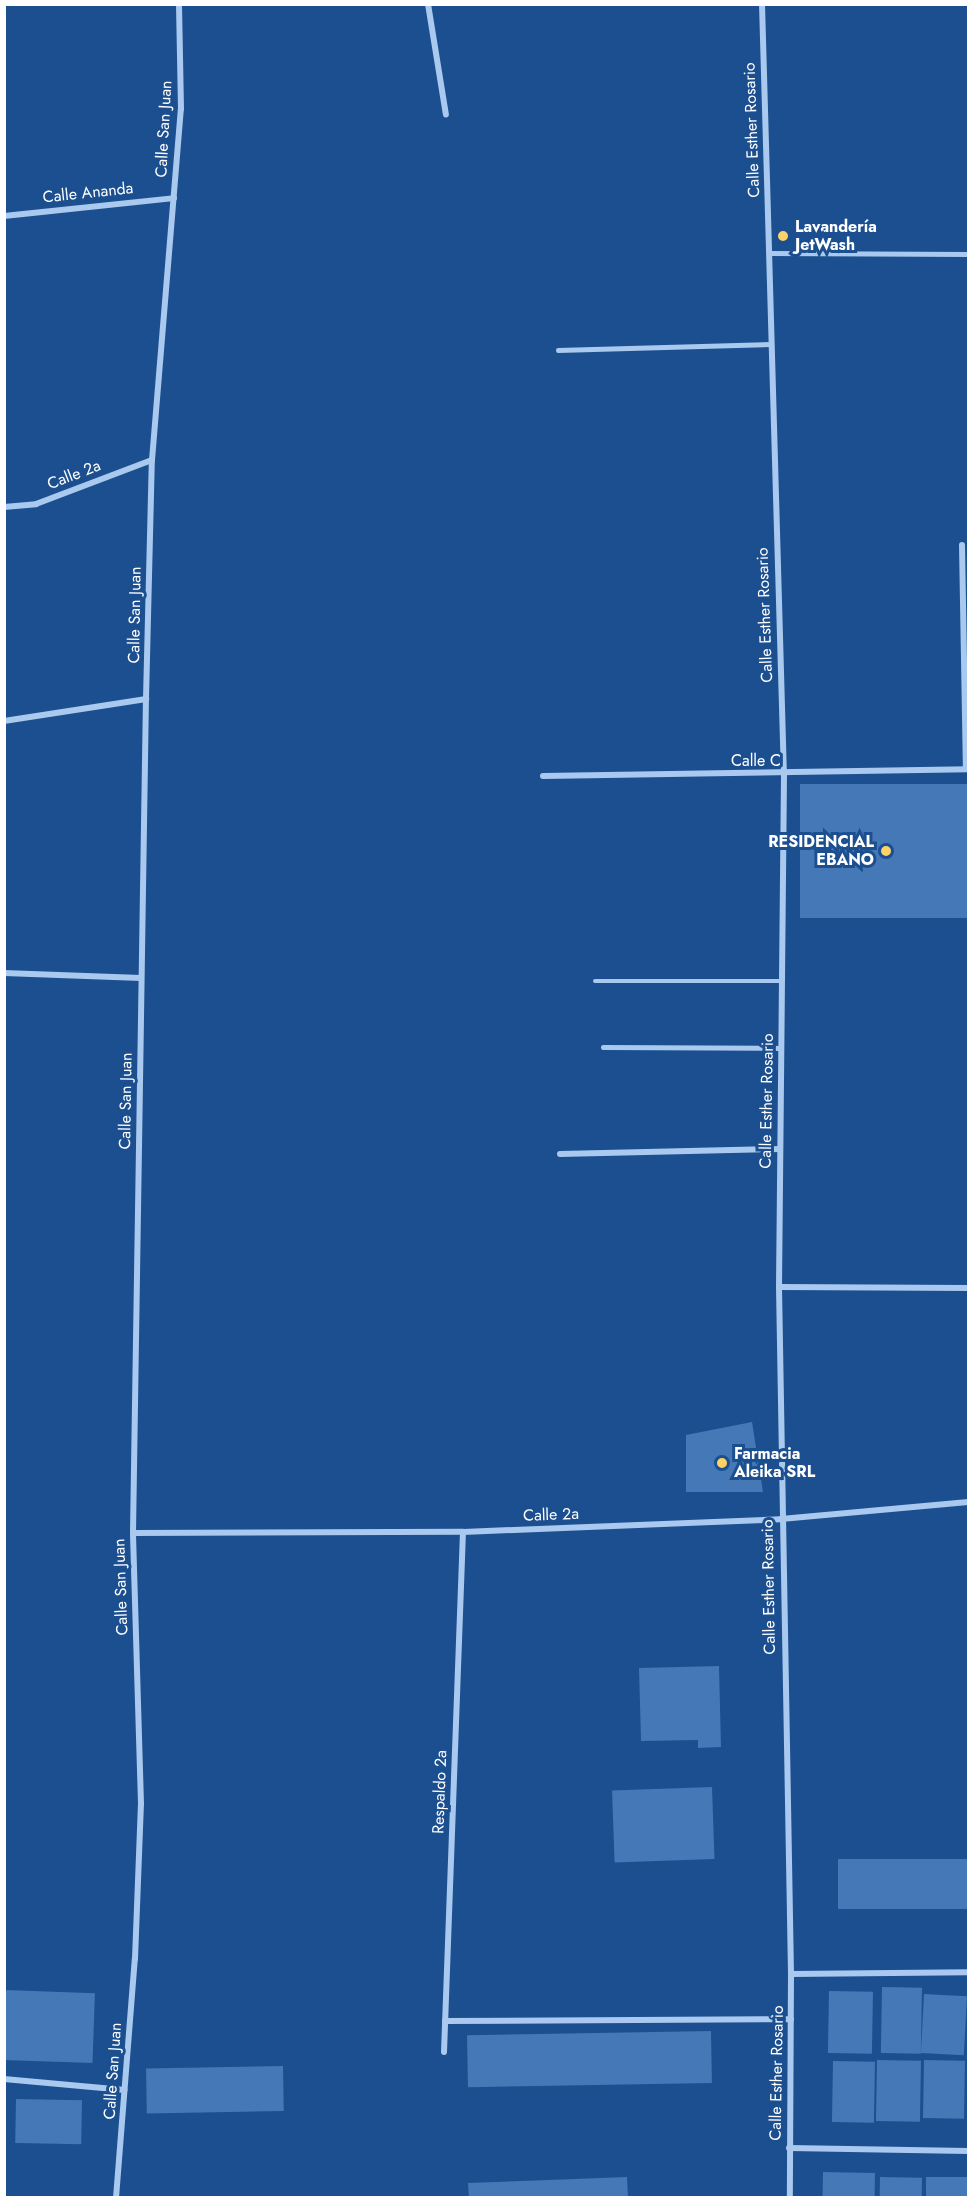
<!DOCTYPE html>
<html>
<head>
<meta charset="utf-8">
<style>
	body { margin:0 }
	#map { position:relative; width:973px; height:2202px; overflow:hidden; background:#1b4f8f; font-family:Jost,sans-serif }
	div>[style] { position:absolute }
	.building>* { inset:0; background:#4478b7; transform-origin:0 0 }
	.service>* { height:4.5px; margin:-2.25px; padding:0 2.25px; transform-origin:2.25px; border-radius:2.25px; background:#a9c9ee }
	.minor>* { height:6px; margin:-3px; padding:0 3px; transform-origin:3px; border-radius:3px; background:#a9c9ee }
	.dots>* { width:16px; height:16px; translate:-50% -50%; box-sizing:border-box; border:3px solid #1b4f8f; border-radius:50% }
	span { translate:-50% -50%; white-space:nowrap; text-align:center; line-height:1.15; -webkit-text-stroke:6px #1b4f8f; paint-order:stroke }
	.street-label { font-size:16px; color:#fff }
	.poi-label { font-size:16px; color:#fff; font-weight:700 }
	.left { translate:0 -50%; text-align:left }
	.right { translate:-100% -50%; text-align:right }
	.frame { position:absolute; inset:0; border:6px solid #fff; pointer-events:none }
</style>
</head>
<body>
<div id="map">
	<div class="building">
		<div style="left:968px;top:784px;width:134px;height:168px;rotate:90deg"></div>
		<div style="clip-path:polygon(752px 1422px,763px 1492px,686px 1492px,686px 1435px)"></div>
		<div style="clip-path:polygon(719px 1666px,721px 1747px,698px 1748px,698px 1740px,641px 1741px,639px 1668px)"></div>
		<div style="left:712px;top:1787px;width:72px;height:100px;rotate:88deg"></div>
		<div style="left:968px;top:1859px;width:50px;height:130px;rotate:90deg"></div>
		<div style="left:882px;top:1987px;width:40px;height:66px;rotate:1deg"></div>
		<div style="left:5px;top:1990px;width:90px;height:70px;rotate:2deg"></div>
		<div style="left:829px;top:1991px;width:44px;height:62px;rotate:1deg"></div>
		<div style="left:924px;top:1994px;width:43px;height:59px;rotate:3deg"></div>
		<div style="left:711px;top:2031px;width:52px;height:244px;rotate:89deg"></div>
		<div style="left:877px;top:2060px;width:44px;height:61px;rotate:1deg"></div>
		<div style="left:924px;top:2060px;width:41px;height:58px;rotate:1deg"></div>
		<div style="left:833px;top:2061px;width:42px;height:61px;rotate:1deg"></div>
		<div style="left:283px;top:2066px;width:45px;height:137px;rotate:89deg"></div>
		<div style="left:16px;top:2099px;width:66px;height:44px;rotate:1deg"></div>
		<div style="left:823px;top:2172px;width:52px;height:26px;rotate:1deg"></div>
		<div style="clip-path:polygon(627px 2177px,628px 2198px,469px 2198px,468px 2183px)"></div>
		<div style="left:880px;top:2177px;width:42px;height:21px;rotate:1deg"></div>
		<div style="left:926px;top:2177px;width:41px;height:21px"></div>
	</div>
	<div class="service">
		<div style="left:769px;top:253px;width:199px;rotate:0.3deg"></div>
		<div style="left:558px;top:350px;width:213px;rotate:-1.6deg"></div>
		<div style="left:595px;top:981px;width:187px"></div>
		<div style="left:603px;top:1047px;width:178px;rotate:0.3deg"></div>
	</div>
	<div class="minor">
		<div style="left:428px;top:4px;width:112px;rotate:80.8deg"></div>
		<div style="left:762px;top:4px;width:771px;rotate:88.37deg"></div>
		<div style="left:784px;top:775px;width:512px;rotate:90.56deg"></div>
		<div style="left:779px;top:1287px;width:687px;rotate:89deg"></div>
		<div style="left:791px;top:1974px;width:224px;rotate:90.3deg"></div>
		<div style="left:4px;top:216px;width:171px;rotate:-6deg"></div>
		<div style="left:4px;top:507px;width:32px;rotate:-5deg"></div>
		<div style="left:36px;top:504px;width:124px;rotate:-20.8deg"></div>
		<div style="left:962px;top:545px;width:224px;rotate:89deg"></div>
		<div style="left:4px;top:721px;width:144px;rotate:-8.8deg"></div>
		<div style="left:543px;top:776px;width:425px;rotate:-0.9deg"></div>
		<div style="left:4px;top:973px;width:137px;rotate:2.1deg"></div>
		<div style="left:560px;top:1154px;width:220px;rotate:-1.3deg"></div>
		<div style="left:779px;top:1287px;width:189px;rotate:0.3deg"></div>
		<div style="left:133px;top:1533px;width:330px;rotate:-0.2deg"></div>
		<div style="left:463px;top:1532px;width:318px;rotate:-2.3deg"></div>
		<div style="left:781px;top:1519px;width:188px;rotate:-5.2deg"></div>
		<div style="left:791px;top:1974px;width:177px;rotate:-0.6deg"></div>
		<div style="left:445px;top:2021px;width:346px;rotate:-0.3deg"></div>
		<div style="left:444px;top:2052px;width:520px;rotate:-87.91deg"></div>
		<div style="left:4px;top:2079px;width:121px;rotate:5.2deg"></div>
		<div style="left:789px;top:2148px;width:179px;rotate:1deg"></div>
		<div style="left:116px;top:2198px;width:240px;rotate:-85.5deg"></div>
		<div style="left:135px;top:1959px;width:155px;rotate:-87.8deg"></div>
		<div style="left:141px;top:1804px;width:271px;rotate:-91.7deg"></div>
		<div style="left:133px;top:1533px;width:834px;rotate:-89.11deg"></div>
		<div style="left:146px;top:699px;width:239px;rotate:-88.6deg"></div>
		<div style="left:152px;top:460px;width:352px;rotate:-85.3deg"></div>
		<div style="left:181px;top:109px;width:105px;rotate:-91.1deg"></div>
	</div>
	<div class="dots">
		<div style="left:783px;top:236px;background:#ffd166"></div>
		<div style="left:886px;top:851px;background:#ffd166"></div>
		<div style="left:722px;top:1463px;background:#ffd166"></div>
	</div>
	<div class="street-label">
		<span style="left:164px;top:129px;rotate:-87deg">Calle San Juan</span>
		<span style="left:752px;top:130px;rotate:-92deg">Calle Esther Rosario</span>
		<span style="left:88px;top:193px;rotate:-6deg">Calle Ananda</span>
		<span style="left:74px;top:475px;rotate:-21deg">Calle 2a</span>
		<span style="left:135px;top:615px;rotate:-89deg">Calle San Juan</span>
		<span style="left:765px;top:615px;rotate:-92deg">Calle Esther Rosario</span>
		<span style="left:756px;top:761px">Calle C</span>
		<span style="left:126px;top:1101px;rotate:-89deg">Calle San Juan</span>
		<span style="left:767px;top:1101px;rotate:-89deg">Calle Esther Rosario</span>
		<span style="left:551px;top:1515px;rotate:-2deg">Calle 2a</span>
		<span style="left:121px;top:1587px;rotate:-92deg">Calle San Juan</span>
		<span style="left:769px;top:1587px;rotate:-91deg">Calle Esther Rosario</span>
		<span style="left:440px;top:1792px;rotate:-88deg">Respaldo 2a</span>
		<span style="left:113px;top:2071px;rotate:-86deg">Calle San Juan</span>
		<span style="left:777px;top:2073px;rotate:-89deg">Calle Esther Rosario</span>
	</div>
	<div class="poi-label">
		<span class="left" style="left:795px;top:236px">Lavandería<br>JetWash</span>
		<span class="right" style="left:874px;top:851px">RESIDENCIAL<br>EBANO</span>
		<span class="left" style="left:734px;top:1463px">Farmacia<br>Aleika SRL</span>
	</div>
	<div class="frame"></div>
</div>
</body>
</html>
